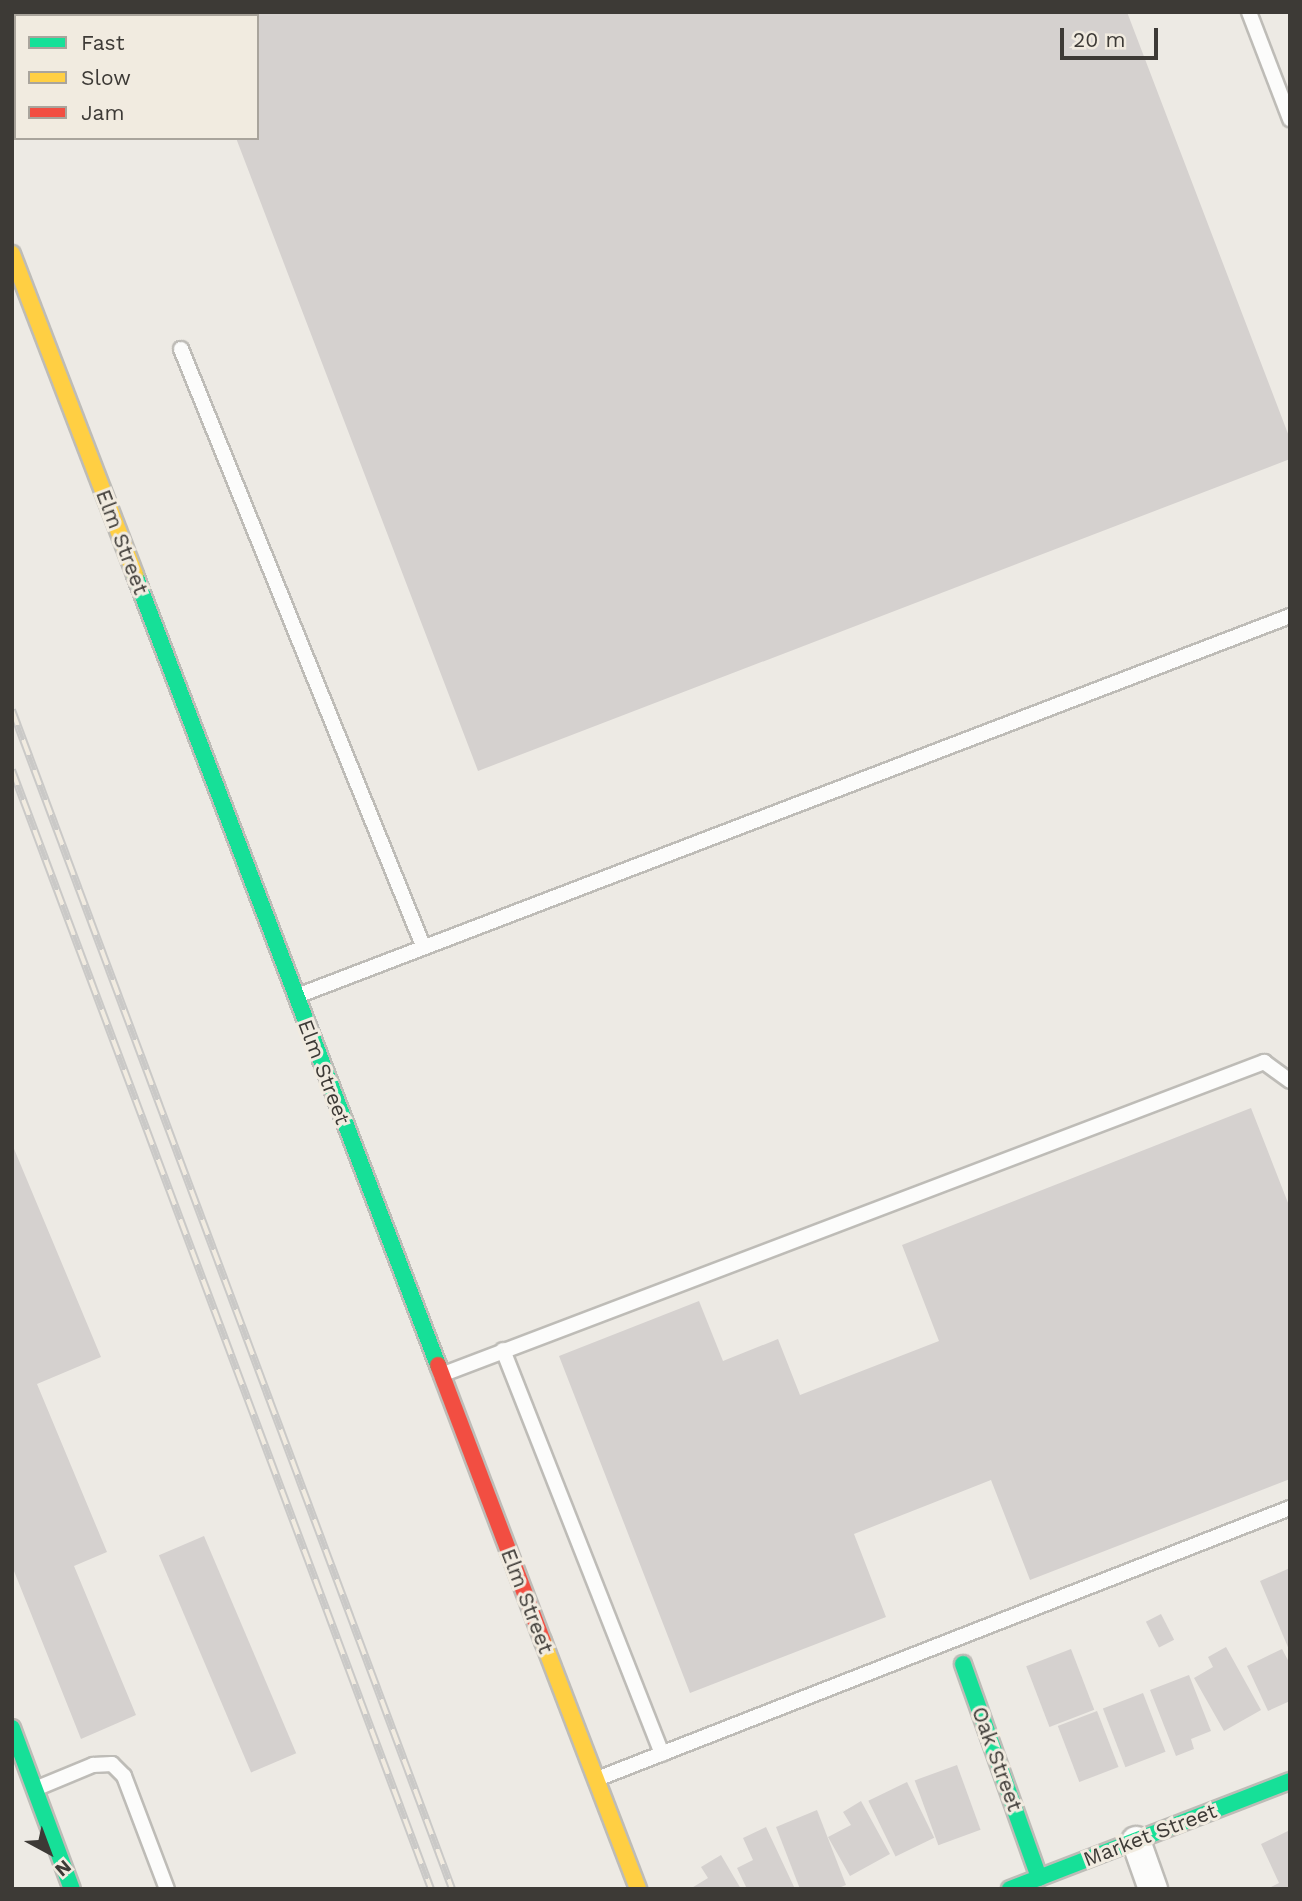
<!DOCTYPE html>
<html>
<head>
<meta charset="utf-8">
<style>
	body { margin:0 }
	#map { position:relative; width:1302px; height:1901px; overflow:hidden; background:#edeae4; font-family:"Work Sans",sans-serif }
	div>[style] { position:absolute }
	.building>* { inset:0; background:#d5d1cf; transform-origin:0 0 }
	.roads { filter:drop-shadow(2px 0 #bebcb7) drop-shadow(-2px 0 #bebcb7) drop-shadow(0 2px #bebcb7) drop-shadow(0 -2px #bebcb7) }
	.lane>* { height:14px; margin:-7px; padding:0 7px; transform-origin:7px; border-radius:7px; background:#fcfcfb }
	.street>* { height:28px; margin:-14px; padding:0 14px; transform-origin:14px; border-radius:14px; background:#fcfcfb }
	.fast>* { height:16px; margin:-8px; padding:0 8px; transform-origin:8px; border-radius:8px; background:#16e098 }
	.slow>* { height:16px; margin:-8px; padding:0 8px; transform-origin:8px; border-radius:8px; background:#ffcf43 }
	.jam>* { height:16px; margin:-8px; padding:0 8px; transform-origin:8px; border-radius:8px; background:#f24e42 }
	.rail>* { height:8px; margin-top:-4px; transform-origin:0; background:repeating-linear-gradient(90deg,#f1ebe0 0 16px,#cac9c7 0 32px); box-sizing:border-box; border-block:2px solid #cac9c7 }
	span { translate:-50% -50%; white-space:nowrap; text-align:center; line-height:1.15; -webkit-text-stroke:6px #f1ebe0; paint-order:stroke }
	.street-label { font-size:21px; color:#3d3a36 }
	.frame { position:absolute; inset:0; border:14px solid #3d3a36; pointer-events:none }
	.legend { position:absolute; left:14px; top:14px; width:245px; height:126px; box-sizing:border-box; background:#f1ebe0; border:2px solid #a9a49c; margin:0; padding:9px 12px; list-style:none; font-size:21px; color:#3d3a36 }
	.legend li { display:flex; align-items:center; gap:14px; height:35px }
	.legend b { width:35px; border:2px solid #a9a49c }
	.north { position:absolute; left:14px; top:1817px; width:70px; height:70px; -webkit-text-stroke:5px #f1ebe0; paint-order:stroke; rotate:139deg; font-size:19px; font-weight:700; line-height:28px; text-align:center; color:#3d3a36 }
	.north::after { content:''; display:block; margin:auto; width:24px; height:32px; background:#3d3a36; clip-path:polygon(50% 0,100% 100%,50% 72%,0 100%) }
	.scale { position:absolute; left:1060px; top:28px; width:98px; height:32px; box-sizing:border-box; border:4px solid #3d3a36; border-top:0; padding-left:9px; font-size:21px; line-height:24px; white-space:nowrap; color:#3d3a36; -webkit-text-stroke:5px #f1ebe0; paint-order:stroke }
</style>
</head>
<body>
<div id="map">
	<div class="building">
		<div style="clip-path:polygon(188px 12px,1127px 12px,1290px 439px,1290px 459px,478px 771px,236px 138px,257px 138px,257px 16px)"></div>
		<div style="clip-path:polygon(1251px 1108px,1290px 1208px,1290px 1479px,1030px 1580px,991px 1480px,854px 1534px,886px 1617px,690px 1693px,559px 1356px,699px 1301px,723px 1361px,778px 1339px,800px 1395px,939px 1341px,902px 1245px)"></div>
		<div style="clip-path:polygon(12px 1144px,101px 1357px,37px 1384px,107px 1552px,74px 1566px,136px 1715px,81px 1739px,12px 1566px)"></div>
		<div style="left:204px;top:1536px;width:236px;height:49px;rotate:67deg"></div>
		<div style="clip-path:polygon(1290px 1568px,1290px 1652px,1260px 1581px)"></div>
		<div style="left:1161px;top:1614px;width:29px;height:17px;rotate:63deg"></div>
		<div style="clip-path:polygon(1226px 1647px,1261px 1710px,1224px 1731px,1194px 1678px,1213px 1667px,1208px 1657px)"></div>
		<div style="left:1071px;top:1649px;width:65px;height:48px;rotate:69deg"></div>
		<div style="clip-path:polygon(1282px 1649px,1290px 1664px,1290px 1701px,1268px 1711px,1247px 1666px)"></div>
		<div style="clip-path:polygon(1189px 1675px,1211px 1731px,1191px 1739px,1194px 1749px,1176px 1756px,1150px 1690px)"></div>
		<div style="left:1143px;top:1693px;width:63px;height:43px;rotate:69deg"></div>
		<div style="left:1097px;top:1711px;width:60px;height:42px;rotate:69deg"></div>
		<div style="left:957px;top:1765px;width:69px;height:45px;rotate:70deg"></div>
		<div style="left:907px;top:1782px;width:62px;height:43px;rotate:64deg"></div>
		<div style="clip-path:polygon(861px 1801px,890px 1854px,850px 1876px,828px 1837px,851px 1825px,843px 1812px)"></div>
		<div style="clip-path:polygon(817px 1810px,846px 1885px,836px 1889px,800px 1889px,776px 1827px)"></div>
		<div style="clip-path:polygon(766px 1827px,795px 1889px,747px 1889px,737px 1868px,753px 1860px,743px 1838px)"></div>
		<div style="clip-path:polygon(1290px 1830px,1290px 1889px,1267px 1889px,1279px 1883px,1261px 1844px)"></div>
		<div style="clip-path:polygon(721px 1855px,741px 1889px,690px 1889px,708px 1878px,701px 1867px)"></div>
	</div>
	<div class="roads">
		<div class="lane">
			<div style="left:1249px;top:12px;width:115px;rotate:69deg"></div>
			<div style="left:181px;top:349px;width:646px;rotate:67.92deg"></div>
			<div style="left:297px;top:996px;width:1063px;rotate:-20.94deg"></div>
			<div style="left:503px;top:1350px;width:434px;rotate:68.5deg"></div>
			<div style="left:441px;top:1375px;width:881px;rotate:-20.82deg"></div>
			<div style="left:1264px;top:1062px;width:32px;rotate:36deg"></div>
			<div style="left:597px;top:1779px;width:744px;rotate:-21.36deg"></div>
			<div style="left:35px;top:1789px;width:63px;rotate:-22.5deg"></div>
			<div style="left:93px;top:1765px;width:19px;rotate:-3deg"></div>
			<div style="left:112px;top:1764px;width:17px;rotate:45deg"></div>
			<div style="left:124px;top:1776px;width:121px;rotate:69.2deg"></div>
		</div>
		<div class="street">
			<div style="left:1136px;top:1841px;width:51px;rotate:70.5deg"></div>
		</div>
		<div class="fast">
			<div style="left:135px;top:575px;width:846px;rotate:69.02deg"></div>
			<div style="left:963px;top:1664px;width:227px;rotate:70.4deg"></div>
			<div style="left:12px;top:1728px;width:172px;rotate:69.6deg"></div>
			<div style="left:1010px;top:1889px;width:300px;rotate:-21.1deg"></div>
		</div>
		<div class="slow">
			<div style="left:12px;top:254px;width:344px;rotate:69deg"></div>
			<div style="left:543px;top:1641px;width:266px;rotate:69deg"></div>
		</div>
		<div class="jam">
			<div style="left:438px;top:1365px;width:295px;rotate:69.2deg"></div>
		</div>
	</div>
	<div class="rail">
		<div style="left:12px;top:710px;width:1258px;rotate:69.53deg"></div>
		<div style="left:12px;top:770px;width:1195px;rotate:69.47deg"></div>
	</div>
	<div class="street-label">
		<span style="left:122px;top:542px;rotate:69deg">Elm Street</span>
		<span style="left:324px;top:1072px;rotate:69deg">Elm Street</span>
		<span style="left:527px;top:1601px;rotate:69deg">Elm Street</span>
		<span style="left:997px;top:1759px;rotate:70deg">Oak Street</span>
		<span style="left:1150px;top:1835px;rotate:-21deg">Market Street</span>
	</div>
	<div class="frame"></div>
	<ul class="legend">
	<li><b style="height:9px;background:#16e098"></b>Fast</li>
	<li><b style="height:9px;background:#ffcf43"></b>Slow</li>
	<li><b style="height:9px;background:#f24e42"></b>Jam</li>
	</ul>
	<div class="north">N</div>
	<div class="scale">20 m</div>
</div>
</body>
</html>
